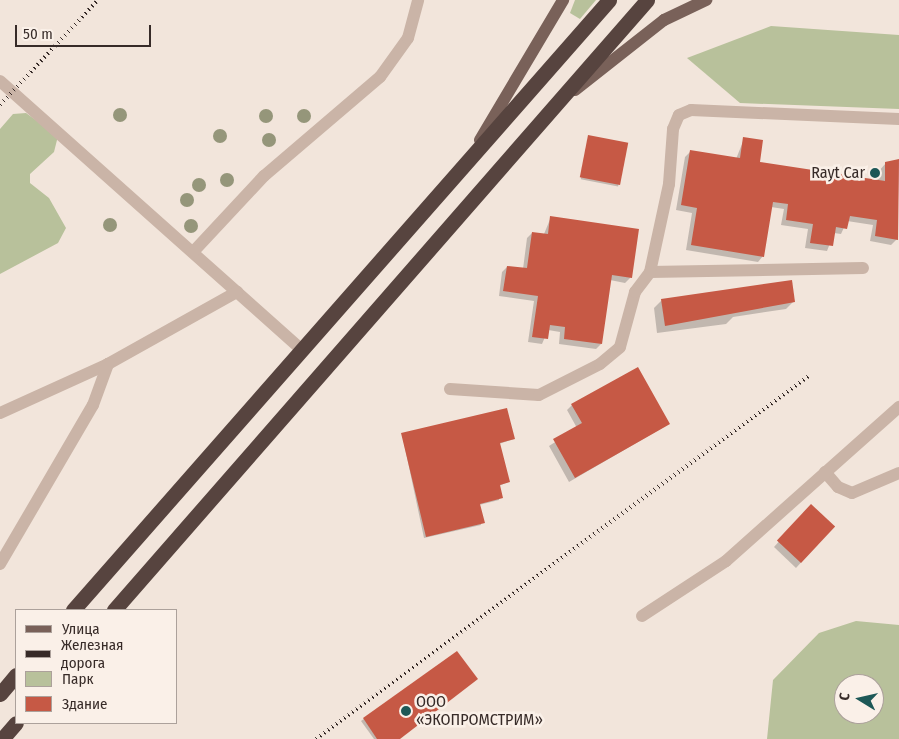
<!DOCTYPE html>
<html>
<head>
<meta charset="utf-8">
<style>
	body { margin:0 }
	#map { position:relative; width:899px; height:739px; overflow:hidden; background:#f2e5db; font-family:"Fira Sans Condensed",sans-serif }
	div>[style] { position:absolute }
	.green>* { inset:0; background:#b8c19b }
	.shadow>* { inset:0; background:#0003; transform-origin:0 0 }
	.building>* { inset:0; background:#c65945; transform-origin:0 0 }
	.minor>* { height:12px; margin:-6px; padding:0 6px; transform-origin:6px; border-radius:6px; background:#cab4a7 }
	.major>* { height:12px; margin:-6px; padding:0 6px; transform-origin:6px; border-radius:6px; background:#796159 }
	.highway>* { height:15px; margin:-7.5px; padding:0 7.5px; transform-origin:7.5px; border-radius:7.5px; background:#57443f }
	.rail>* { height:4px; margin-top:-2px; transform-origin:0; background:repeating-linear-gradient(90deg,#372b28 0 1px,transparent 0 5px) }
	.trees>* { width:14px; height:14px; margin:-7px; border-radius:50%; background:#95967a }
	.dots>* { width:14px; height:14px; translate:-50% -50%; box-sizing:border-box; border:2px solid #faf0e8; border-radius:50% }
	span { translate:-50% -50%; white-space:nowrap; text-align:center; line-height:1.15; -webkit-text-stroke:5px #faf0e8; paint-order:stroke }
	.poi-label { font-size:16px; color:#372b28 }
	.right { translate:-100% -50%; text-align:right }
	.left { translate:0 -50%; text-align:left }
	.legend { position:absolute; left:15px; top:609px; width:162px; height:115px; box-sizing:border-box; background:#faf0e8; border:1px solid #aca19b; margin:0; padding:6px 9px; list-style:none; font-size:15px; color:#372b28 }
	.legend li { display:flex; align-items:center; gap:10px; height:25px }
	.legend b { width:25px; border:1px solid #aca19b }
	.north { position:absolute; left:834px; top:674px; width:50px; height:50px; box-sizing:border-box; background:#faf0e8; border:1px solid #aca19b; border-radius:50%; rotate:279deg; font-size:14px; font-weight:700; line-height:20px; text-align:center; color:#372b28 }
	.north::after { content:''; display:block; margin:auto; width:18px; height:22px; background:#1d5857; clip-path:polygon(50% 0,100% 100%,50% 72%,0 100%) }
	.scale { position:absolute; left:15px; top:25px; width:136px; height:22px; box-sizing:border-box; border:2px solid #372b28; border-top:0; padding-left:6px; font-size:15px; line-height:18px; white-space:nowrap; color:#372b28; -webkit-text-stroke:4px #faf0e8; paint-order:stroke }
</style>
</head>
<body>
<div id="map">
	<div class="green">
		<div style="clip-path:polygon(575px 0,596px 0,580px 19px,570px 13px)"></div>
		<div style="clip-path:polygon(771px 26px,899px 35px,899px 109px,740px 103px,687px 58px)"></div>
		<div style="clip-path:polygon(26px 113px,58px 136px,54px 152px,30px 174px,30px 183px,49px 198px,66px 228px,58px 243px,0 274px,0 129px,13px 114px)"></div>
		<div style="clip-path:polygon(evenodd,856px 621px,899px 625px,899px 739px,767px 739px,773px 680px,819px 633px,856px 621px,844px 684px,874px 684px,874px 714px,844px 714px,844px 684px)"></div>
	</div>
	<div class="shadow">
		<div style="left:589px;top:137px;width:38px;height:43px;rotate:11deg"></div>
		<div style="clip-path:polygon(744px 139px,759px 163px,877px 181px,878px 172px,886px 163px,899px 163px,897px 239px,891px 245px,870px 241px,873px 225px,847px 221px,841px 234px,834px 233px,827px 251px,805px 248px,808px 229px,781px 225px,784px 209px,771px 207px,763px 256px,758px 262px,686px 250px,692px 213px,676px 210px,685px 157px,690px 152px,736px 159px)"></div>
		<div style="clip-path:polygon(551px 217px,631px 277px,625px 283px,610px 280px,601px 344px,596px 349px,559px 344px,560px 332px,548px 330px,542px 344px,528px 342px,534px 301px,499px 296px,502px 272px,507px 267px,523px 269px,527px 238px,532px 233px,544px 234px)"></div>
		<div style="clip-path:polygon(662px 300px,794px 301px,786px 309px,733px 317px,726px 324px,657px 333px,654px 308px)"></div>
		<div style="clip-path:polygon(572px 405px,669px 424px,569px 482px,549px 446px,577px 428px,567px 410px)"></div>
		<div style="clip-path:polygon(402px 434px,514px 439px,499px 444px,508px 482px,499px 486px,499px 500px,479px 505px,481px 525px,424px 538px)"></div>
		<div style="clip-path:polygon(806px 511px,834px 526px,796px 568px,774px 547px)"></div>
		<div style="clip-path:polygon(457px 652px,398px 739px,374px 739px,361px 721px)"></div>
	</div>
	<div class="building">
		<div style="left:588px;top:135px;width:41px;height:43px;rotate:11deg"></div>
		<div style="clip-path:polygon(743px 137px,763px 140px,760px 162px,885px 181px,885px 162px,899px 159px,898px 240px,875px 236px,877px 220px,850px 216px,847px 229px,836px 227px,833px 246px,810px 243px,813px 224px,786px 220px,788px 204px,773px 202px,764px 257px,691px 245px,697px 208px,681px 205px,690px 150px,740px 158px)"></div>
		<div style="clip-path:polygon(550px 216px,639px 229px,632px 278px,612px 275px,602px 344px,564px 339px,565px 327px,550px 325px,548px 339px,532px 337px,538px 296px,503px 291px,507px 266px,527px 268px,532px 232px,548px 234px)"></div>
		<div style="clip-path:polygon(792px 280px,795px 302px,665px 326px,661px 299px)"></div>
		<div style="clip-path:polygon(638px 367px,670px 424px,575px 478px,553px 439px,582px 423px,571px 404px)"></div>
		<div style="clip-path:polygon(507px 408px,515px 439px,500px 443px,510px 482px,500px 485px,503px 498px,480px 504px,485px 523px,426px 537px,401px 433px)"></div>
		<div style="left:811px;top:504px;width:33px;height:50px;rotate:43deg"></div>
		<div style="clip-path:polygon(457px 651px,478px 679px,400px 739px,377px 739px,363px 718px)"></div>
	</div>
	<div class="minor">
		<div style="left:0;top:81px;width:404px;rotate:41.7deg"></div>
		<div style="left:194px;top:251px;width:103px;rotate:-47deg"></div>
		<div style="left:264px;top:176px;width:153px;rotate:-40.5deg"></div>
		<div style="left:380px;top:77px;width:48px;rotate:-54.3deg"></div>
		<div style="left:408px;top:38px;width:39px;rotate:-75deg"></div>
		<div style="left:863px;top:268px;width:213px;rotate:178.9deg"></div>
		<div style="left:650px;top:272px;width:90px;rotate:-77.8deg"></div>
		<div style="left:669px;top:184px;width:55px;rotate:-85.8deg"></div>
		<div style="left:673px;top:129px;width:15px;rotate:-67deg"></div>
		<div style="left:679px;top:115px;width:13px;rotate:-23deg"></div>
		<div style="left:691px;top:110px;width:208px;rotate:2.5deg"></div>
		<div style="left:450px;top:389px;width:89px;rotate:3.9deg"></div>
		<div style="left:539px;top:395px;width:68px;rotate:-26.9deg"></div>
		<div style="left:600px;top:364px;width:26px;rotate:-40deg"></div>
		<div style="left:620px;top:347px;width:57px;rotate:-74.7deg"></div>
		<div style="left:635px;top:292px;width:25px;rotate:-53deg"></div>
		<div style="left:0;top:413px;width:119px;rotate:-24.4deg"></div>
		<div style="left:108px;top:364px;width:148px;rotate:-29.2deg"></div>
		<div style="left:825px;top:472px;width:20px;rotate:49deg"></div>
		<div style="left:838px;top:487px;width:15px;rotate:23deg"></div>
		<div style="left:852px;top:493px;width:51px;rotate:-23.1deg"></div>
		<div style="left:0;top:564px;width:184px;rotate:-59.7deg"></div>
		<div style="left:93px;top:405px;width:44px;rotate:-69.9deg"></div>
		<div style="left:642px;top:616px;width:100px;rotate:-33.2deg"></div>
		<div style="left:726px;top:561px;width:232px;rotate:-41.7deg"></div>
	</div>
	<div class="major">
		<div style="left:575px;top:90px;width:113px;rotate:-38.2deg"></div>
		<div style="left:664px;top:20px;width:47px;rotate:-25.5deg"></div>
		<div style="left:480px;top:140px;width:163px;rotate:-59.3deg"></div>
	</div>
	<div class="highway">
		<div style="left:73px;top:610px;width:812px;rotate:-48.69deg"></div>
		<div style="left:114px;top:610px;width:810px;rotate:-48.85deg"></div>
		<div style="left:0;top:694px;width:25px;rotate:-50deg"></div>
		<div style="left:2px;top:739px;width:21px;rotate:-49deg"></div>
	</div>
	<div class="rail">
		<div style="left:0;top:105px;width:144px;rotate:-47deg"></div>
		<div style="left:316px;top:739px;width:614px;rotate:-36.38deg"></div>
	</div>
	<div class="trees">
		<div style="left:120px;top:115px"></div>
		<div style="left:266px;top:116px"></div>
		<div style="left:304px;top:116px"></div>
		<div style="left:220px;top:136px"></div>
		<div style="left:269px;top:140px"></div>
		<div style="left:227px;top:180px"></div>
		<div style="left:199px;top:185px"></div>
		<div style="left:187px;top:200px"></div>
		<div style="left:110px;top:225px"></div>
		<div style="left:191px;top:226px"></div>
	</div>
	<div class="dots">
		<div style="left:875px;top:173px;background:#1d5857"></div>
		<div style="left:406px;top:711px;background:#1d5857"></div>
	</div>
	<div class="poi-label">
		<span class="right" style="left:865px;top:173px">Rayt Car</span>
		<span class="left" style="left:416px;top:711px">ООО<br>«ЭКОПРОМСТРИМ»</span>
	</div>
	<ul class="legend">
	<li><b style="height:6px;background:#796159"></b>Улица</li>
	<li><b style="height:6px;background:#372b28"></b>Железная дорога</li>
	<li><b style="height:14px;background:#b8c19b"></b>Парк</li>
	<li><b style="height:14px;background:#c65945"></b>Здание</li>
	</ul>
	<div class="north">С</div>
	<div class="scale">50 m</div>
</div>
</body>
</html>
